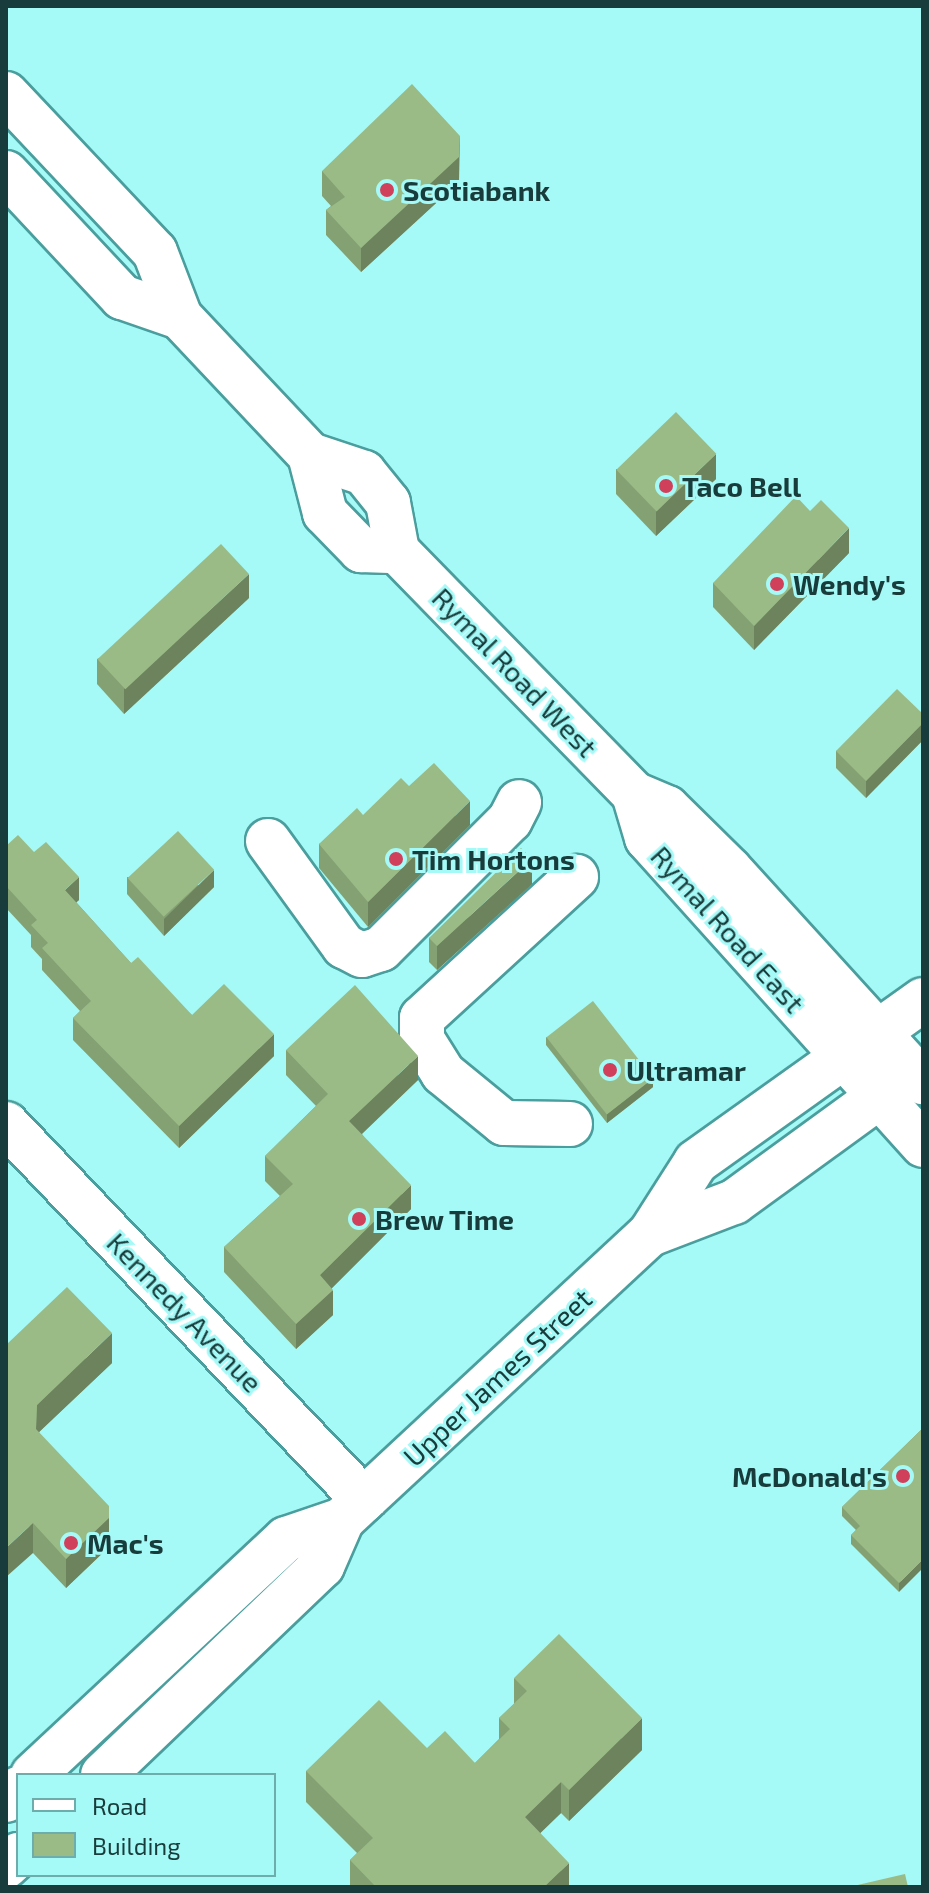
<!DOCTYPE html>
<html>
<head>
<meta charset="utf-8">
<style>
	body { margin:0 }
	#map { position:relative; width:929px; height:1893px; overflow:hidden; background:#a5f9f7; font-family:"Exo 2",sans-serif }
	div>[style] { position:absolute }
	.roads { filter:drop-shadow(2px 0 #4a9e9d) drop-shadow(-2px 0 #4a9e9d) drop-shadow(0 2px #4a9e9d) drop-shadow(0 -2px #4a9e9d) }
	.minor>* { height:44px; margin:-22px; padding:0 22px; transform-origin:22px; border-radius:22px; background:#fff }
	.major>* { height:44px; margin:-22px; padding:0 22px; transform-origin:22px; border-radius:22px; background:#fff }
	.wall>* { inset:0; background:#84a173 }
	.shaded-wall>* { inset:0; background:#6c835e }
	.building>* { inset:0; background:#9abb86; transform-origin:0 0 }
	.dots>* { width:22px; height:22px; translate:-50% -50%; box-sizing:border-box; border:4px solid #a5f9f7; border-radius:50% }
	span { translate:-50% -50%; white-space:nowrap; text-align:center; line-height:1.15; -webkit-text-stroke:6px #a5f9f7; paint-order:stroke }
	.poi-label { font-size:28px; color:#183c3b; font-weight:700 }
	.left { translate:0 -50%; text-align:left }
	.right { translate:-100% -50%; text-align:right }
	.street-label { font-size:28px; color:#183c3b }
	.frame { position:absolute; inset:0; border:8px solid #183c3b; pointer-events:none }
	.legend { position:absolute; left:16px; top:1773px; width:260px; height:104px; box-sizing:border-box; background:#a5f9f7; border:2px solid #6dadac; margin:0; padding:10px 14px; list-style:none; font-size:24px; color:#183c3b }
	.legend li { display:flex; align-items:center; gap:16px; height:40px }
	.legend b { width:40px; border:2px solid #6dadac }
</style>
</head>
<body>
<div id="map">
	<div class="roads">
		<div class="minor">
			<div style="left:268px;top:841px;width:130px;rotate:54.1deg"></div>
			<div style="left:344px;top:946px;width:20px;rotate:27deg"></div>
			<div style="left:362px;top:955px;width:20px;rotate:-18deg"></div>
			<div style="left:381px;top:949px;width:182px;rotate:-45deg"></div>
			<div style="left:510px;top:820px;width:20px;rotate:-63deg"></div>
			<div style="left:6px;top:1124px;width:519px;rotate:46.4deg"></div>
			<div style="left:570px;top:1124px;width:66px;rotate:-179.1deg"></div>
			<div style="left:504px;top:1123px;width:79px;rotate:-140.7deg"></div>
			<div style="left:443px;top:1073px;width:39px;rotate:-122deg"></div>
			<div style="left:422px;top:1040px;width:22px;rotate:-90deg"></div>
			<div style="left:422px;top:1018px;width:209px;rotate:-42.5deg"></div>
		</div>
		<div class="major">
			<div style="left:6px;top:94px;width:217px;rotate:46.7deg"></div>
			<div style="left:155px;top:252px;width:70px;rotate:69deg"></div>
			<div style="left:180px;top:317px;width:190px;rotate:46.7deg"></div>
			<div style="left:310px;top:455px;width:57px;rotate:18.4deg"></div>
			<div style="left:364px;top:473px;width:38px;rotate:51deg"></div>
			<div style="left:388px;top:503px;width:49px;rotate:79.4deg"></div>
			<div style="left:397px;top:551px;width:339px;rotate:45.7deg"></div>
			<div style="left:634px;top:794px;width:36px;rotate:23deg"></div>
			<div style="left:667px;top:808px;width:88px;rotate:44.5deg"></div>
			<div style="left:730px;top:870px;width:287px;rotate:47.7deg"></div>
			<div style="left:6px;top:173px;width:170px;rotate:46.9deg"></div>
			<div style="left:122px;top:297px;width:61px;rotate:19deg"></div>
			<div style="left:310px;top:455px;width:60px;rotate:75.5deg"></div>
			<div style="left:325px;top:513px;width:52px;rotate:45.8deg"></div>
			<div style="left:361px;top:550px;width:36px;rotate:2deg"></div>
			<div style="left:634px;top:794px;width:46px;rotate:73.5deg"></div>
			<div style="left:647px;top:838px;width:413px;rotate:48deg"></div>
			<div style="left:650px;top:1234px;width:90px;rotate:-20.9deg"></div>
			<div style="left:734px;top:1202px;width:204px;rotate:-36deg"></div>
			<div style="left:33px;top:1775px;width:346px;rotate:-43deg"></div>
			<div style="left:286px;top:1539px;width:59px;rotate:-18.7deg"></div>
			<div style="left:103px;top:1775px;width:303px;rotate:-43.7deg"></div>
			<div style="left:322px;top:1566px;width:50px;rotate:-66.5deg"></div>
			<div style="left:342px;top:1520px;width:420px;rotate:-42.9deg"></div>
			<div style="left:650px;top:1234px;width:85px;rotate:-57.4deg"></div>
			<div style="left:696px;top:1162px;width:279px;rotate:-35.5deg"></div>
			<div style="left:6px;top:1800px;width:16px;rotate:-43deg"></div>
			<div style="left:6px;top:1866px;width:16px;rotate:-43deg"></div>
		</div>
	</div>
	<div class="wall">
		<div style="clip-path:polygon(322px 171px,459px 182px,361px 272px,326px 235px,326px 210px,331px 206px,322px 196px)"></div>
		<div style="clip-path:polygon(616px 469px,716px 479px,656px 536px,616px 494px)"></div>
		<div style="clip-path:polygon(849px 553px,754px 650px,713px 607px,713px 583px)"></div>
		<div style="clip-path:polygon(249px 598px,124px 714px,97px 684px,97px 659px)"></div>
		<div style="clip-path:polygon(923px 714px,923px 740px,866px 798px,836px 768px,836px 751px)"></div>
		<div style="clip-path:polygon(409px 786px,470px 825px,368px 927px,319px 868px,319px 844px)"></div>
		<div style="clip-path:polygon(6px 846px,79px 900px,76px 902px,131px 963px,192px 1015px,274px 1056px,179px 1148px,73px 1040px,73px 1018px,80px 1011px,42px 970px,42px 959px,31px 947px,31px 935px,6px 908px)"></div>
		<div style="clip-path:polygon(127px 877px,214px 887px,164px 936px,127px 894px)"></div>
		<div style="clip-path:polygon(532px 884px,437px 970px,429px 962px,429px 938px)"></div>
		<div style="clip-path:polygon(546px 1037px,653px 1087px,607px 1123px,546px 1045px)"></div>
		<div style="clip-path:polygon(286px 1050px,418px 1080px,362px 1134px,411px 1209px,332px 1288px,333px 1315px,296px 1349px,224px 1272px,224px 1247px,280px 1196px,265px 1181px,265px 1156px,316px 1106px,286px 1075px)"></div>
		<div style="clip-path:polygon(6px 1345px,112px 1363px,39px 1432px,109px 1547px,66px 1588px,33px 1553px)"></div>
		<div style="clip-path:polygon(923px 1428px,899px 1592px,851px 1544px,851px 1535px,856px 1530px,842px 1516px,842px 1507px)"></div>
		<div style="clip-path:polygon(514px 1678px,642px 1750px,569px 1821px,561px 1813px,540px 1833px,569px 1887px,350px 1887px,350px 1860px,357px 1853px,306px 1802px,306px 1771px,427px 1748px,475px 1763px,499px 1739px,499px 1718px,514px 1704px)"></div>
	</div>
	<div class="shaded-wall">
		<div style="clip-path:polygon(460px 136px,459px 182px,361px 272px,361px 248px)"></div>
		<div style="clip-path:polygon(716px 454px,716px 479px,656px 536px,656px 511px)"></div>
		<div style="clip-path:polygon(849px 528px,849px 553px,754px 650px,754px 626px)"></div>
		<div style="clip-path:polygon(249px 574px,249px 598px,124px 714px,124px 689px)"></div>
		<div style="clip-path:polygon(923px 723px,923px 740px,866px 798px,866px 781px)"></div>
		<div style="clip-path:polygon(470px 801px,470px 825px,368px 927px,368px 902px)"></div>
		<div style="clip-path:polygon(532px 859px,532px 884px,437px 970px,437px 946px)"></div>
		<div style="clip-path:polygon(214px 870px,214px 887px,164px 936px,164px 919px)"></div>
		<div style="clip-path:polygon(79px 877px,79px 900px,65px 913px,65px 890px)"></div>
		<div style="clip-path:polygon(274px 1034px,274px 1056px,179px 1148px,179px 1126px)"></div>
		<div style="clip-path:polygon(418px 1056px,418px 1080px,349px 1146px,349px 1121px)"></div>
		<div style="clip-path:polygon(653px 1078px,653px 1087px,607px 1123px,607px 1114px)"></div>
		<div style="clip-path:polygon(411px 1185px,411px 1209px,320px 1300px,320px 1275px)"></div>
		<div style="clip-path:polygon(333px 1290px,333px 1315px,296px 1349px,296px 1324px)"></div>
		<div style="clip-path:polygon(112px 1333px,112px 1363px,37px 1434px,36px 1429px,37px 1405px)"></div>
		<div style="clip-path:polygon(109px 1506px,109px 1547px,66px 1588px,66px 1559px)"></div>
		<div style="clip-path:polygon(33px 1523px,33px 1553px,6px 1577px,6px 1548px)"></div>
		<div style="clip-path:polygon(923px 1559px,923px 1568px,899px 1592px,899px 1583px)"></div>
		<div style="clip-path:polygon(642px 1718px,642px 1750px,569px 1821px,569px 1790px)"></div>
		<div style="clip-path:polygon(561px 1782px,561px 1813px,525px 1848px,525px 1817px)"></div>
		<div style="clip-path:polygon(569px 1863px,569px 1887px,544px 1887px)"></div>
	</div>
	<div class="building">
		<div style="clip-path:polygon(412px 84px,460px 136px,459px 157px,361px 248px,326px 210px,345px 197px,322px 171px)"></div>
		<div style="left:676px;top:412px;width:58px;height:83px;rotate:46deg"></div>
		<div style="clip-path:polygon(796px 496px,810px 511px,821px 500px,849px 528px,754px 626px,713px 583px)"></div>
		<div style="left:221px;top:544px;width:41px;height:169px;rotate:47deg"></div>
		<div style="clip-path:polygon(897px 689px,923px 714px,923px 723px,866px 781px,836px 751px)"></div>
		<div style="clip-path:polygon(434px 763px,470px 801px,368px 902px,319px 844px,357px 808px,363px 815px,401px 778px,409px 786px)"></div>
		<div style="left:178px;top:831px;width:53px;height:69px;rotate:47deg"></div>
		<div style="clip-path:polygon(18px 835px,34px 852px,46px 842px,79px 877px,65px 890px,131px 963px,138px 957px,192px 1015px,224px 984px,274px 1034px,179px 1126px,73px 1018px,91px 1001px,42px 948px,48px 943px,31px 925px,37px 920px,6px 886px,6px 846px)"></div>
		<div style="clip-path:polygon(521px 848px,532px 859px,437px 946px,429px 938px)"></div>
		<div style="clip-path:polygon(355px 985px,418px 1056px,349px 1121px,411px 1185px,320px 1275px,333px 1290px,296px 1324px,224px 1247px,293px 1184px,265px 1156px,328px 1094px,286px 1050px)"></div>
		<div style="left:593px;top:1001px;width:98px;height:59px;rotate:52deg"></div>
		<div style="clip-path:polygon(67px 1287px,112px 1333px,37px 1405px,36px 1429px,109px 1506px,109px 1518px,66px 1559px,33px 1523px,6px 1548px,6px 1345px)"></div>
		<div style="clip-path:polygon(923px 1428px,923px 1559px,899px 1583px,851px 1535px,860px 1526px,842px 1507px)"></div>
		<div style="clip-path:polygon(559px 1634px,642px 1718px,569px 1790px,561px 1782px,525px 1817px,569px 1863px,544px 1887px,376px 1887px,350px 1860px,373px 1838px,306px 1771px,379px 1700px,427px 1748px,445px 1731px,475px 1763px,510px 1729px,499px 1718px,527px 1691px,514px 1678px)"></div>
		<div style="clip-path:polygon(905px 1874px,908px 1887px,849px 1887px)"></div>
	</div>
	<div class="dots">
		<div style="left:387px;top:190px;background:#d1405b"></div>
		<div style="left:666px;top:486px;background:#d1405b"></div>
		<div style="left:777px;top:584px;background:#d1405b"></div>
		<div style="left:396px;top:859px;background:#d1405b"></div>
		<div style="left:610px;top:1070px;background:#d1405b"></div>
		<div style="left:359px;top:1219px;background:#d1405b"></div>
		<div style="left:903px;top:1476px;background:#d1405b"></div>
		<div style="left:71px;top:1543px;background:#d1405b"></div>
	</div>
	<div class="poi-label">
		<span class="left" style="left:403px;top:190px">Scotiabank</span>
		<span class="left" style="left:682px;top:486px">Taco Bell</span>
		<span class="left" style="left:793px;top:584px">Wendy's</span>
		<span class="left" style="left:412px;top:859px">Tim Hortons</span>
		<span class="left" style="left:626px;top:1070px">Ultramar</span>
		<span class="left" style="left:375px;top:1219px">Brew Time</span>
		<span class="right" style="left:887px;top:1476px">McDonald's</span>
		<span class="left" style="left:87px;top:1543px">Mac's</span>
	</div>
	<div class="street-label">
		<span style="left:515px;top:672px;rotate:46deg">Rymal Road West</span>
		<span style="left:728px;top:929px;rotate:48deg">Rymal Road East</span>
		<span style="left:185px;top:1312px;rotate:46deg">Kennedy Avenue</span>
		<span style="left:497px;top:1377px;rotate:-43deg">Upper James Street</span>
	</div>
	<div class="frame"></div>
	<ul class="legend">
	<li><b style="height:10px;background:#fff"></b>Road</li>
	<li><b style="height:22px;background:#9abb86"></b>Building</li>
	</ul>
</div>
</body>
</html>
